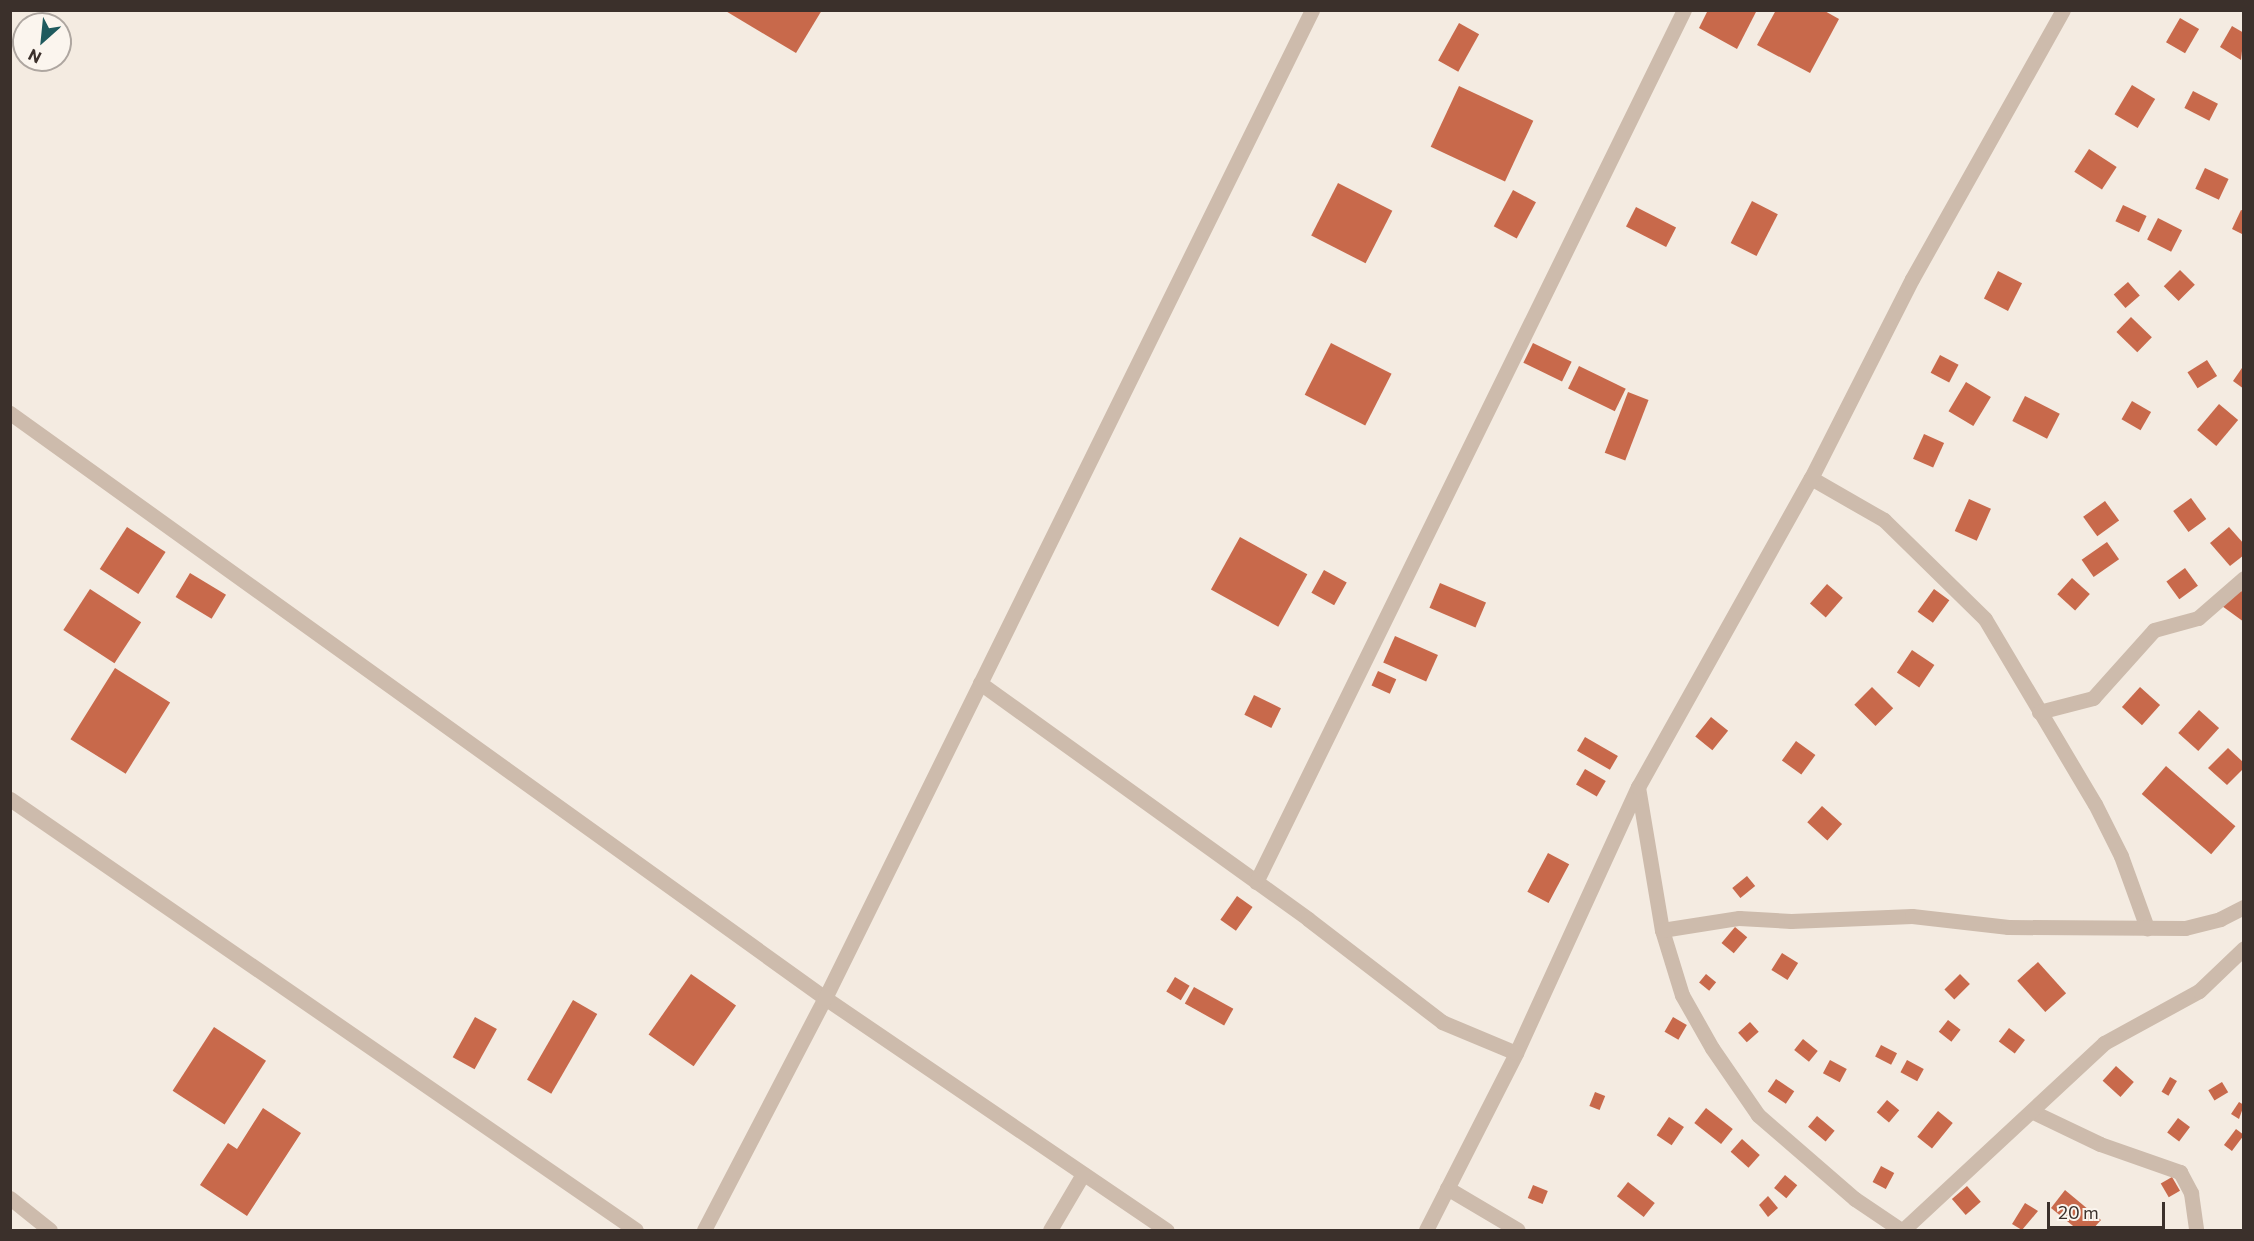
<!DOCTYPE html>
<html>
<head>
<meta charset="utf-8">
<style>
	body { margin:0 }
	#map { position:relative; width:2254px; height:1241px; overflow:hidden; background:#f4ebe1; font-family:Commissioner,sans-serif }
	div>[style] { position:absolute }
	.building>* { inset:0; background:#c8694b; transform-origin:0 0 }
	.minor>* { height:15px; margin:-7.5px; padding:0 7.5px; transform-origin:7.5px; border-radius:7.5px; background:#cdbbac }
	span { translate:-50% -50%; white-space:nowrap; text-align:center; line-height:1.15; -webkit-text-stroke:4.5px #fbf5ee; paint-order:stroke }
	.frame { position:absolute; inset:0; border:12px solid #3b302b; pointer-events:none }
	.north { position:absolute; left:12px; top:12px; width:60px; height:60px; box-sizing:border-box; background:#fbf5ee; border:2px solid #aea6a0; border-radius:50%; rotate:207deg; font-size:16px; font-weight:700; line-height:24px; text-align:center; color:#3b302b }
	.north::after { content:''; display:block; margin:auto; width:21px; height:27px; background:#1f5a5e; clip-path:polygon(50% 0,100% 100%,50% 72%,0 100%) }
	.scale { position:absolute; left:2047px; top:1202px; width:118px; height:27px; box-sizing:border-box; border:3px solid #3b302b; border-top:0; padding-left:8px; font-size:18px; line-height:21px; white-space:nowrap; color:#3b302b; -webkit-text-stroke:4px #fbf5ee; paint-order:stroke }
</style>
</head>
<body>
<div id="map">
	<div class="building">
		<div style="clip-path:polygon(724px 10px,822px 10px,796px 53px)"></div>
		<div style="clip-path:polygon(1708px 10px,1757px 10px,1737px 49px,1699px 28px)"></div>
		<div style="clip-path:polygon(1776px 10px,1823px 10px,1839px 19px,1810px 73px,1757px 45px)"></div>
		<div style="left:2180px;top:18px;width:22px;height:28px;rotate:30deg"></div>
		<div style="left:1459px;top:23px;width:23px;height:43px;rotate:29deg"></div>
		<div style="clip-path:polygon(2232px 26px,2244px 33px,2241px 60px,2220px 47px)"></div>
		<div style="left:2132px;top:85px;width:27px;height:34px;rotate:31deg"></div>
		<div style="left:1459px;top:86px;width:82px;height:67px;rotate:25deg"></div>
		<div style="left:2193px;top:91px;width:28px;height:19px;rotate:27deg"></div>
		<div style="left:2089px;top:149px;width:33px;height:27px;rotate:33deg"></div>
		<div style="left:2205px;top:168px;width:26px;height:23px;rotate:25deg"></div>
		<div style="left:1338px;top:183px;width:61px;height:59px;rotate:27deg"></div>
		<div style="left:1513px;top:190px;width:26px;height:41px;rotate:28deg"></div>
		<div style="left:1752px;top:201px;width:29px;height:47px;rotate:27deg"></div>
		<div style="left:2123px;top:205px;width:26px;height:18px;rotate:25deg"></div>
		<div style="left:1636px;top:207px;width:45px;height:22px;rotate:27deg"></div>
		<div style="clip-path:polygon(2241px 210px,2244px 211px,2244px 235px,2232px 229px)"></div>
		<div style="left:2158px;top:218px;width:27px;height:24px;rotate:27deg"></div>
		<div style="left:2180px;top:270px;width:21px;height:23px;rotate:45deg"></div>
		<div style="left:1998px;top:271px;width:27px;height:31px;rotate:27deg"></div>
		<div style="left:2128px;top:282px;width:18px;height:19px;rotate:49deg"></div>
		<div style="left:2131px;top:317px;width:29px;height:21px;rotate:44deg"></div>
		<div style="left:1331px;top:343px;width:68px;height:58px;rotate:27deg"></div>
		<div style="left:1533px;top:343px;width:43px;height:22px;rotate:26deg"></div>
		<div style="left:1940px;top:355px;width:21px;height:20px;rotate:28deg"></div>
		<div style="left:2207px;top:360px;width:19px;height:23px;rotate:58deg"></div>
		<div style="clip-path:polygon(2244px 365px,2244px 389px,2233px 381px)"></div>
		<div style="left:1579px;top:366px;width:52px;height:25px;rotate:26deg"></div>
		<div style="left:1966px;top:382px;width:29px;height:34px;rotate:31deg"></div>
		<div style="left:1628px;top:392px;width:22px;height:65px;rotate:21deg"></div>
		<div style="left:2025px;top:396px;width:39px;height:28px;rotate:27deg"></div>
		<div style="left:2132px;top:401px;width:22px;height:21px;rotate:30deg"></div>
		<div style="left:2219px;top:404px;width:25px;height:34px;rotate:40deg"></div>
		<div style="left:1924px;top:434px;width:22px;height:27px;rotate:24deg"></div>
		<div style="left:2191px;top:498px;width:26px;height:22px;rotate:54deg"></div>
		<div style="left:1969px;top:499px;width:24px;height:35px;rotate:24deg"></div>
		<div style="left:2105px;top:501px;width:24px;height:27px;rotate:54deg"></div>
		<div style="left:127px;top:527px;width:46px;height:50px;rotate:33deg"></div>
		<div style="clip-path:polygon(2229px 527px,2244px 544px,2244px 555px,2230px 566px,2210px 543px)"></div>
		<div style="left:1240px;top:537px;width:77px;height:60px;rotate:29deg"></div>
		<div style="left:2107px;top:542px;width:21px;height:31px;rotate:55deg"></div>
		<div style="left:2185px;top:568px;width:22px;height:23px;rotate:54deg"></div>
		<div style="left:1324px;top:570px;width:26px;height:26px;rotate:29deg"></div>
		<div style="left:190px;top:573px;width:42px;height:28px;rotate:31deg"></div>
		<div style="left:2072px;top:578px;width:24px;height:22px;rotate:42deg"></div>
		<div style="left:1440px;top:583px;width:50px;height:27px;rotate:23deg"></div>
		<div style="left:1827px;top:584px;width:21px;height:26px;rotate:41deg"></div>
		<div style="clip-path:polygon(2237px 588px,2244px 593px,2244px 622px,2222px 606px)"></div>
		<div style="left:90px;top:589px;width:61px;height:49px;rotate:33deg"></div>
		<div style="left:1934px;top:589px;width:19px;height:28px;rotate:36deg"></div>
		<div style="left:1395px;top:636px;width:47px;height:29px;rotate:24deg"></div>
		<div style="left:1912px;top:650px;width:27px;height:27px;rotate:34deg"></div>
		<div style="left:115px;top:668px;width:65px;height:84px;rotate:32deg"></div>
		<div style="left:1378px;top:671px;width:20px;height:16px;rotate:24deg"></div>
		<div style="left:1872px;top:687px;width:30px;height:25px;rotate:45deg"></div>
		<div style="left:2140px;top:687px;width:27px;height:27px;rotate:42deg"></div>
		<div style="left:1254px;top:695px;width:30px;height:22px;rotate:26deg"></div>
		<div style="left:2199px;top:710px;width:27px;height:31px;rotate:42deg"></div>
		<div style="left:1711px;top:717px;width:22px;height:25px;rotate:39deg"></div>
		<div style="left:1585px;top:737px;width:38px;height:16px;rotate:30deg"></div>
		<div style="left:1796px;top:741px;width:24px;height:24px;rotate:36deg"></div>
		<div style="clip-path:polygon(2228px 748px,2244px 763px,2244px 768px,2227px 785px,2208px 768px)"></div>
		<div style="left:2166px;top:766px;width:92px;height:37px;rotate:41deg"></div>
		<div style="left:1585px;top:769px;width:24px;height:18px;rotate:30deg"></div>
		<div style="left:1822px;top:806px;width:27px;height:22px;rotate:42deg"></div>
		<div style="left:1548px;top:853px;width:24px;height:44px;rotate:28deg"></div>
		<div style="left:1747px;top:876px;width:13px;height:19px;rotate:51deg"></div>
		<div style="left:1237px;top:896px;width:19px;height:29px;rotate:35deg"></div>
		<div style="left:1735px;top:927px;width:16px;height:21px;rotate:40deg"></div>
		<div style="left:1782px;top:953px;width:19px;height:20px;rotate:32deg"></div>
		<div style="left:2038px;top:962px;width:42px;height:28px;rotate:48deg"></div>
		<div style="left:691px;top:974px;width:55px;height:74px;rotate:35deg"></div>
		<div style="left:1706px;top:974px;width:13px;height:11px;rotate:39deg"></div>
		<div style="left:1960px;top:974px;width:14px;height:22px;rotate:45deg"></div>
		<div style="left:1175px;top:977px;width:17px;height:17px;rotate:31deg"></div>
		<div style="left:1194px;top:987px;width:45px;height:19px;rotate:29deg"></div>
		<div style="left:573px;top:1000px;width:28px;height:92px;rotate:30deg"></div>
		<div style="left:475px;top:1017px;width:25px;height:46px;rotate:29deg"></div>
		<div style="left:1673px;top:1017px;width:16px;height:17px;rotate:30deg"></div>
		<div style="left:1948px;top:1020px;width:16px;height:15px;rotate:38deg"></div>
		<div style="left:1750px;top:1022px;width:13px;height:16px;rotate:48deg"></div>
		<div style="left:214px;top:1027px;width:62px;height:76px;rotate:33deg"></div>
		<div style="left:2009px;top:1028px;width:20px;height:17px;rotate:37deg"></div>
		<div style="left:1803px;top:1039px;width:19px;height:14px;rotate:39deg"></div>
		<div style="left:1881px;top:1045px;width:18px;height:13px;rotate:27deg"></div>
		<div style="left:1830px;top:1060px;width:19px;height:15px;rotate:28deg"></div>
		<div style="left:1907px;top:1060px;width:19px;height:14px;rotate:28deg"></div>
		<div style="left:2116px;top:1066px;width:24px;height:20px;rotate:42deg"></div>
		<div style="left:2170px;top:1077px;width:8px;height:17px;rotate:30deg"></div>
		<div style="left:1776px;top:1079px;width:22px;height:15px;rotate:34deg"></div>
		<div style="left:2222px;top:1082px;width:12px;height:16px;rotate:59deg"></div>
		<div style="left:1595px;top:1092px;width:11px;height:15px;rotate:22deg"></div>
		<div style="left:1887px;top:1100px;width:16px;height:16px;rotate:40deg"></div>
		<div style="clip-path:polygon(2239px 1102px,2244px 1105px,2239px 1119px,2231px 1114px)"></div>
		<div style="clip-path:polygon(263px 1108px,301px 1133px,247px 1216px,200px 1185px,228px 1143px,237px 1149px)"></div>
		<div style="left:1706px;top:1108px;width:34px;height:19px;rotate:38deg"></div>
		<div style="left:1938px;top:1111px;width:19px;height:33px;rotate:39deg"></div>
		<div style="left:1817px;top:1116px;width:23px;height:14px;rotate:40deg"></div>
		<div style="left:1669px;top:1117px;width:18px;height:22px;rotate:34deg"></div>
		<div style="left:2178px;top:1118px;width:15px;height:18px;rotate:37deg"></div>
		<div style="left:2236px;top:1129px;width:10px;height:20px;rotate:37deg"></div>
		<div style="left:1742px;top:1139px;width:24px;height:17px;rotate:42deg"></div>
		<div style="left:1881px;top:1166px;width:15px;height:18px;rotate:28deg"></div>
		<div style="left:1785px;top:1175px;width:16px;height:17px;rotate:40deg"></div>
		<div style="left:2172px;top:1177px;width:16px;height:13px;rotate:60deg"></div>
		<div style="left:1628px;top:1182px;width:34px;height:18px;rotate:38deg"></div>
		<div style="left:1533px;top:1185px;width:16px;height:14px;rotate:22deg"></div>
		<div style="left:1967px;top:1186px;width:21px;height:20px;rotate:49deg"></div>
		<div style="clip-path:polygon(2065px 1190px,2101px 1220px,2092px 1230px,2078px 1230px,2051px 1208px)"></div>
		<div style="clip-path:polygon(1768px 1196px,1778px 1208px,1768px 1217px,1759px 1205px)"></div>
		<div style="clip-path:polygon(2025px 1203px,2038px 1211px,2022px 1230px,2012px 1224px)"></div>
	</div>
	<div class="minor">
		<div style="left:10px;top:413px;width:1003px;rotate:35.67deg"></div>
		<div style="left:825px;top:998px;width:413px;rotate:34.2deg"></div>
		<div style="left:1811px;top:478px;width:84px;rotate:29.9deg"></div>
		<div style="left:1884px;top:520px;width:141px;rotate:44.4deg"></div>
		<div style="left:1985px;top:619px;width:215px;rotate:59.3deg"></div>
		<div style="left:2095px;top:804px;width:58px;rotate:63.4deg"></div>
		<div style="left:2121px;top:856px;width:77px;rotate:70.1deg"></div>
		<div style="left:980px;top:683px;width:404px;rotate:35.7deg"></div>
		<div style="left:1308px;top:919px;width:169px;rotate:37.5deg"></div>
		<div style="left:1442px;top:1022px;width:80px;rotate:22.7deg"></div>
		<div style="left:2039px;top:712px;width:56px;rotate:-14.5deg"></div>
		<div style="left:2093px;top:698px;width:91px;rotate:-48.1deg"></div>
		<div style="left:2154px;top:630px;width:46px;rotate:-15.3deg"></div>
		<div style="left:2198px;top:618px;width:61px;rotate:-41deg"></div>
		<div style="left:1638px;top:787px;width:145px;rotate:80.5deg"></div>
		<div style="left:1662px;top:930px;width:68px;rotate:72.9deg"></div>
		<div style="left:1682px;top:995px;width:61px;rotate:60.5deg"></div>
		<div style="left:1712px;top:1048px;width:81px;rotate:55.5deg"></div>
		<div style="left:1758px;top:1115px;width:128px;rotate:40.9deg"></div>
		<div style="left:1855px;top:1199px;width:55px;rotate:34deg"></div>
		<div style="left:10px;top:799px;width:760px;rotate:34.55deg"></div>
		<div style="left:1256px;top:882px;width:971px;rotate:-63.86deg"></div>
		<div style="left:1662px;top:930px;width:78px;rotate:-8.9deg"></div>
		<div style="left:1739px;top:918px;width:52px;rotate:3.3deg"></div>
		<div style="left:1791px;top:921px;width:121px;rotate:-2.4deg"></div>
		<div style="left:1912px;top:916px;width:97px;rotate:6.5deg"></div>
		<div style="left:2008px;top:927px;width:177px;rotate:0.3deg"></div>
		<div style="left:2185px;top:928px;width:36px;rotate:-14deg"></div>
		<div style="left:2220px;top:919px;width:27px;rotate:-27deg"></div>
		<div style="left:2033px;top:1112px;width:74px;rotate:25.5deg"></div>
		<div style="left:2100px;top:1144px;width:85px;rotate:19.3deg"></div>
		<div style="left:2180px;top:1172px;width:24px;rotate:62deg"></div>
		<div style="left:2191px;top:1193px;width:37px;rotate:82deg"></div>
		<div style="left:1447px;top:1188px;width:82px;rotate:30.6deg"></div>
		<div style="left:10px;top:1198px;width:51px;rotate:38.7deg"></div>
		<div style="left:704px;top:1230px;width:262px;rotate:-62.5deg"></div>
		<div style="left:825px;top:998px;width:1102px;rotate:-63.76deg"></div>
		<div style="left:1050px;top:1230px;width:65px;rotate:-59.5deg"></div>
		<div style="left:1426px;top:1230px;width:199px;rotate:-63deg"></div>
		<div style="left:1516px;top:1053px;width:293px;rotate:-65.4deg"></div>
		<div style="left:1638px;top:787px;width:354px;rotate:-60.8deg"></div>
		<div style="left:1811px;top:478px;width:223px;rotate:-63.1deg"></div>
		<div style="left:1912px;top:279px;width:308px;rotate:-60.7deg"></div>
		<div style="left:1903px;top:1230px;width:275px;rotate:-42.9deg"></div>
		<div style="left:2104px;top:1043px;width:108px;rotate:-28.7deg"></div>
		<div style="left:2199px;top:991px;width:62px;rotate:-43.7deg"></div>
	</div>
	<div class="frame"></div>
	<div class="north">N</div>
	<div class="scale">20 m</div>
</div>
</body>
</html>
